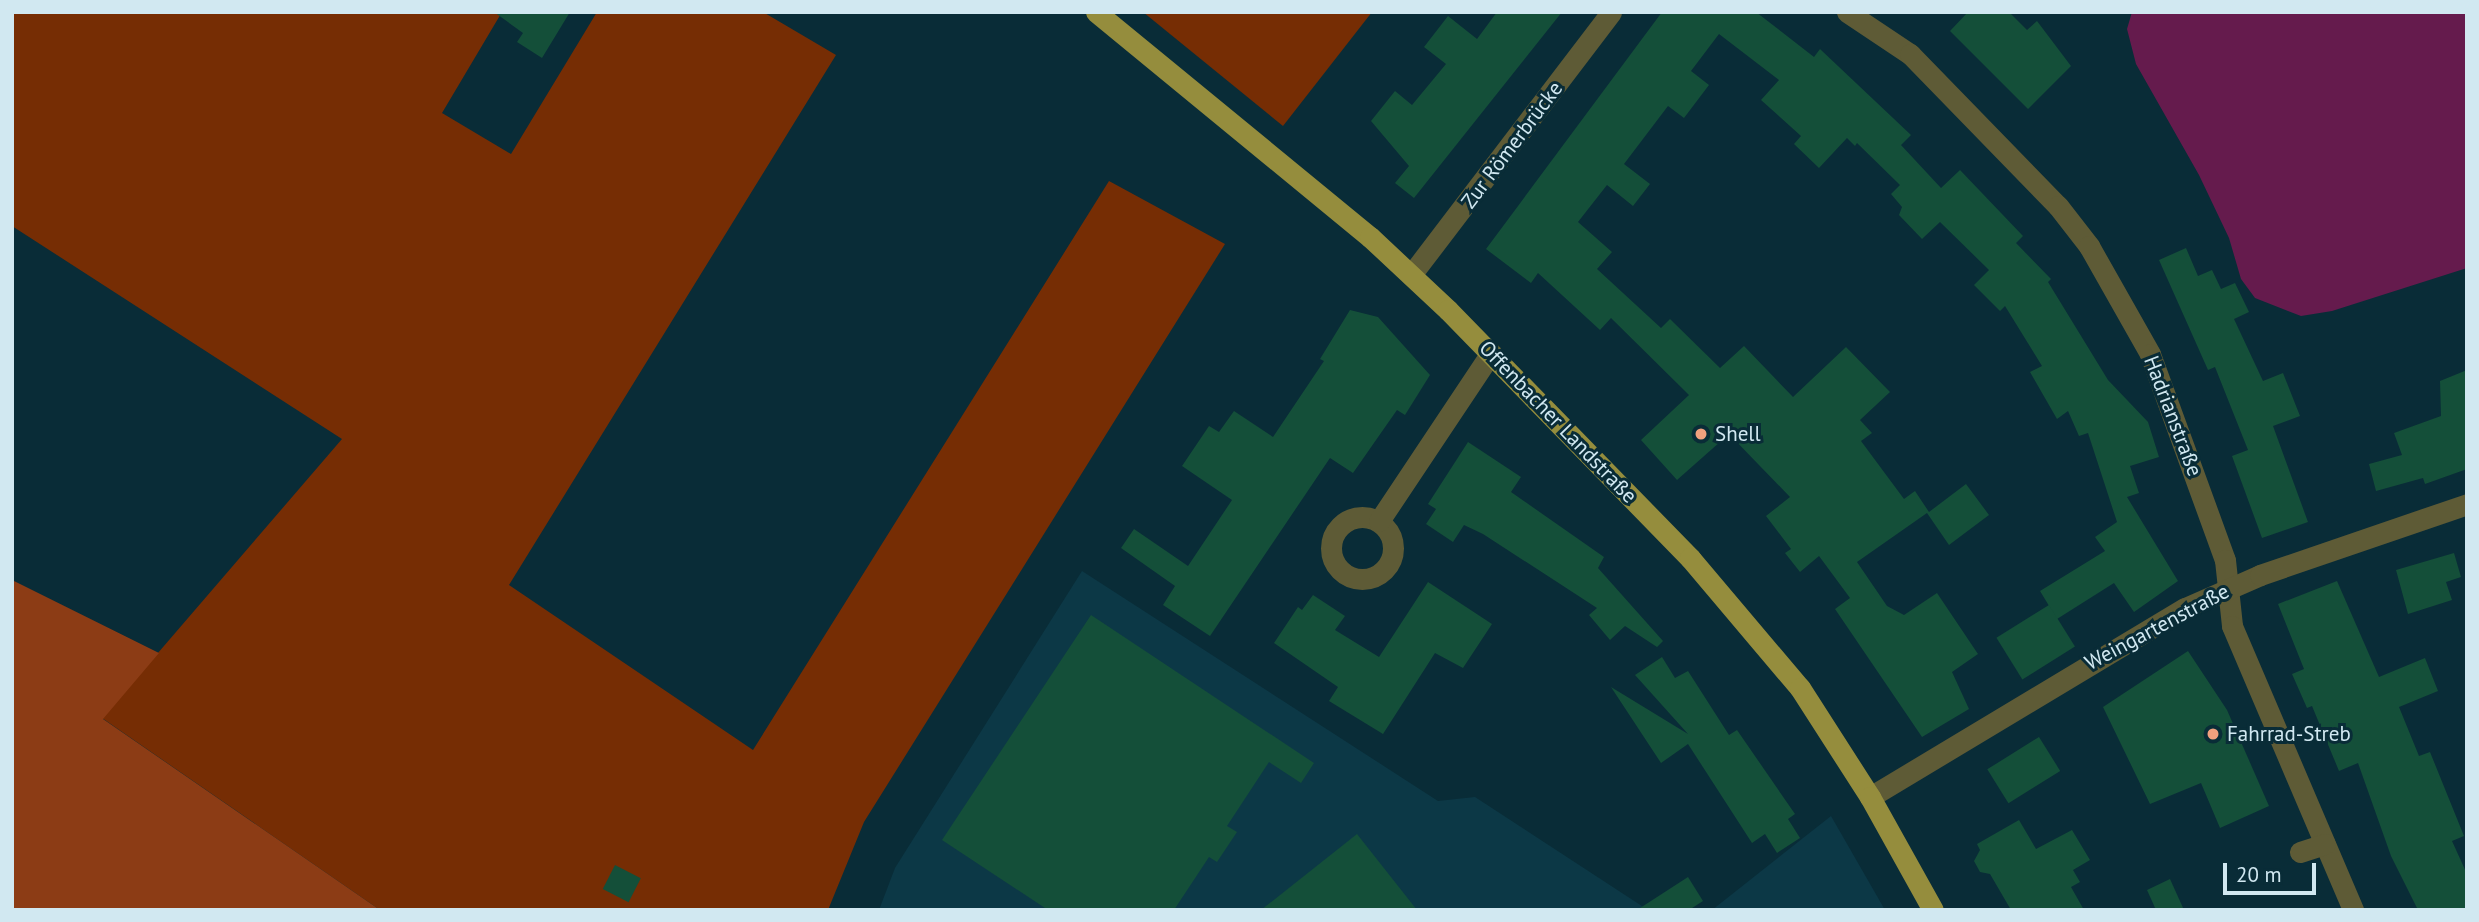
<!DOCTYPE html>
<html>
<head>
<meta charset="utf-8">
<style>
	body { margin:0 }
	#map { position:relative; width:2479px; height:922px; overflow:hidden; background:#092c37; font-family:"PT Sans",sans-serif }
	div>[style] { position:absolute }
	.built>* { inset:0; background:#0c3846 }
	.green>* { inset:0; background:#762d04 }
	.forest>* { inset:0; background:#8c3c15 }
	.water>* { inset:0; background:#651b4d }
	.building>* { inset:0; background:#144f39; transform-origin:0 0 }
	.minor>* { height:21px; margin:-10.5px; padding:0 10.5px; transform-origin:10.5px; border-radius:10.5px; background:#5e5b36 }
	.minor>.ring { margin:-10.5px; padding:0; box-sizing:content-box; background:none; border:21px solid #5e5b36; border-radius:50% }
	.major>* { height:21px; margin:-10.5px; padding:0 10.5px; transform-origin:10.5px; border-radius:10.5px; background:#958d3d }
	.dots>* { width:19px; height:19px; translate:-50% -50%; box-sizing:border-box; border:4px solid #092c37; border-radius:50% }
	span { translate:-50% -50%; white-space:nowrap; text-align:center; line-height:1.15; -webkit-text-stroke:6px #092c37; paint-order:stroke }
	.street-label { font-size:21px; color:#d1e8f1 }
	.poi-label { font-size:21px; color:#d1e8f1 }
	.left { translate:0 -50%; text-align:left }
	.frame { position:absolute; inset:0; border:14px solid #d1e8f1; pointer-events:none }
	.scale { position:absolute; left:2223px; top:863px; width:93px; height:32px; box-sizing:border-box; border:4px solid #d1e8f1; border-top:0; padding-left:9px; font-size:21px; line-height:24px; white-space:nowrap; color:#d1e8f1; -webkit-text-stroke:5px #092c37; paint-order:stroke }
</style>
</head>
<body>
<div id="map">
	<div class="built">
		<div style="clip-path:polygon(1082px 571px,1438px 801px,1475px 797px,1648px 910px,879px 910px,895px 868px)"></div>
		<div style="clip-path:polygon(1831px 816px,1885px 910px,1712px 910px)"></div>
	</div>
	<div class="green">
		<div style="clip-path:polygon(12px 12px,502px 12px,442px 113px,511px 154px,597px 12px,763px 12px,836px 55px,509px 585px,753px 750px,1109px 181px,1225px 244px,864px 822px,828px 910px,380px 910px,102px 718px,342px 439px,12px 226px)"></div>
		<div style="clip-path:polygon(1143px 12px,1372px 12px,1283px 126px)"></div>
	</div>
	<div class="forest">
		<div style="clip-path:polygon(12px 580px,159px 653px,103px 719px,380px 910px,12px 910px)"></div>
	</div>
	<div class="water">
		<div style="clip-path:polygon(2132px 12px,2467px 12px,2467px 268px,2332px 311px,2301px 316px,2255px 298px,2241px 279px,2229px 238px,2199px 175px,2136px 64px,2127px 29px)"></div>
	</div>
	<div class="building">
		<div style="clip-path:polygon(494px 12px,570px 12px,542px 58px,517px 42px,523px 33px)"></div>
		<div style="clip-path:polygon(1497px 12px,1562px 12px,1414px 198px,1395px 183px,1409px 166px,1371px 121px,1395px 91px,1412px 105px,1446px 64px,1424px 47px,1448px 16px,1477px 39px)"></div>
		<div style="clip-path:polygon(1662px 12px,1756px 12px,1814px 57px,1820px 49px,1911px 135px,1901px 145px,1941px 188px,1960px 170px,2023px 236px,2016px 243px,2051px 279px,2048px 282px,2108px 380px,2148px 422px,2159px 457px,2130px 466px,2139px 493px,2127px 497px,2178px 581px,2134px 612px,2114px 583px,2057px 619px,2040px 591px,2105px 551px,2095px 537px,2117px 522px,2088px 433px,2079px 436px,2068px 411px,2057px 419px,2030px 372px,2042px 366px,2005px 306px,2000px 311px,1974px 285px,1989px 270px,1940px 222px,1922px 239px,1899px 215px,1902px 207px,1891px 194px,1900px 185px,1857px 143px,1855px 146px,1847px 138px,1819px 168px,1794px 144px,1801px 136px,1761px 100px,1779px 80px,1719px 34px,1691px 71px,1709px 85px,1684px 118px,1668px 106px,1624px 164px,1650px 184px,1633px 206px,1607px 185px,1578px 222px,1612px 252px,1597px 269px,1661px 328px,1670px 319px,1720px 368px,1744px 346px,1793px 397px,1846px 347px,1890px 392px,1860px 420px,1872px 433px,1861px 441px,1904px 499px,1915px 491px,1929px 512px,1966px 484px,1989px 515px,1949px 545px,1927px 513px,1857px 562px,1887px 606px,1904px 615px,1937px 593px,1978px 654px,1952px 672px,1969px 709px,1922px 737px,1835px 609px,1850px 598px,1819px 556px,1800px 572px,1785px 553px,1791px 549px,1766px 516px,1790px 497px,1729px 434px,1677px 480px,1641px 440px,1689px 395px,1611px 318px,1600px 330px,1538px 273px,1531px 283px,1486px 249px)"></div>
		<div style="clip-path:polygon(1968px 12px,2009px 12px,2027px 30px,2037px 21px,2071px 66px,2028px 109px,1950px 31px)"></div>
		<div style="clip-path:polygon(2186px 248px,2198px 276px,2212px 270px,2221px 289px,2235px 283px,2249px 312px,2234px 319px,2263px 381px,2283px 373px,2300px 416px,2273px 426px,2308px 522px,2262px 538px,2232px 456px,2248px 450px,2215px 367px,2208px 370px,2159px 260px)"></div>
		<div style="clip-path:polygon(1350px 310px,1378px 317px,1430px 375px,1405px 415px,1397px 410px,1353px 473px,1330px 458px,1210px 636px,1163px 605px,1175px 586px,1121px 548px,1134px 529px,1188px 566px,1232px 500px,1182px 466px,1209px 426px,1219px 432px,1234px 411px,1273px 437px,1324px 361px,1320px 359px)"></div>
		<div style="clip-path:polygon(2467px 370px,2467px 469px,2425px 484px,2423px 478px,2376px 491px,2369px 464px,2402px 455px,2394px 433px,2441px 416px,2440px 381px)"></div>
		<div style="clip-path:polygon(1468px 442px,1521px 477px,1511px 492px,1604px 557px,1598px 568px,1663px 641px,1657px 647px,1625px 626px,1610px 640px,1589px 615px,1597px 608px,1483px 534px,1464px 525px,1453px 542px,1426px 524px,1436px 509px,1428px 504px)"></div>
		<div style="clip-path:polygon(2454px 553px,2461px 577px,2446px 582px,2452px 600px,2408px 614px,2396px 570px)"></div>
		<div style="clip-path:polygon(2337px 581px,2379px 677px,2425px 658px,2438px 691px,2399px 707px,2419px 756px,2430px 752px,2464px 836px,2452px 841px,2467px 874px,2467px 910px,2418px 910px,2391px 856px,2358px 763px,2339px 771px,2312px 706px,2307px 708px,2292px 674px,2304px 669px,2278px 604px)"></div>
		<div style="clip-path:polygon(1428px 582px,1492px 624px,1463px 668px,1435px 653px,1383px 734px,1329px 701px,1338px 687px,1274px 643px,1298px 607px,1302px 610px,1313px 595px,1345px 616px,1335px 630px,1379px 657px)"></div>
		<div style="left:2049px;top:605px;width:49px;height:62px;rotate:58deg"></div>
		<div style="clip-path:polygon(1091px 615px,1314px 763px,1301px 783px,1269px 762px,1227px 826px,1237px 832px,1217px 862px,1209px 857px,1174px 910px,1048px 910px,942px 840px)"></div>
		<div style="clip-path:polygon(2188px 651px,2227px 710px,2269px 806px,2220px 828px,2201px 783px,2150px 804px,2103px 707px)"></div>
		<div style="clip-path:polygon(1662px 657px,1675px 678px,1688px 671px,1729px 735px,1737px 730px,1795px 814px,1788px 819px,1800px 838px,1777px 853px,1765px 834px,1752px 843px,1688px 744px,1661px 763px,1611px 687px,1688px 734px,1635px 675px)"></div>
		<div style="left:2039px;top:737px;width:40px;height:61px;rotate:58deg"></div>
		<div style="clip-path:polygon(2019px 820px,2036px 849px,2072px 830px,2090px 860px,2073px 870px,2080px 882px,2071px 887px,2084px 910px,2011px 910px,1990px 874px,1980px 872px,1974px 861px,1980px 850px,1977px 844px)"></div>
		<div style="clip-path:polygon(1357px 834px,1417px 910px,1261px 910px)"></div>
		<div style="left:615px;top:865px;width:29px;height:27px;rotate:27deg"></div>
		<div style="clip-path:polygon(1688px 877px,1703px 901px,1689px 910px,1637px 910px)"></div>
		<div style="clip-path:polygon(2170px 879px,2184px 910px,2156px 910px,2147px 890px)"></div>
	</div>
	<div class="minor">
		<div style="left:1847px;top:12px;width:76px;rotate:33.7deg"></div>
		<div style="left:1910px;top:54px;width:212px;rotate:45.8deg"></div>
		<div style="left:2058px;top:206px;width:51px;rotate:52.2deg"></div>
		<div style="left:2089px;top:246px;width:124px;rotate:60.5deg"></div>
		<div style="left:2150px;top:354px;width:219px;rotate:70deg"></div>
		<div style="left:2225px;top:560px;width:66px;rotate:83.9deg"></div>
		<div style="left:2232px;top:626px;width:309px;rotate:66.9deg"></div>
		<div style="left:1411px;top:275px;width:330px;rotate:-52.7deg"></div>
		<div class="ring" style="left:1331px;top:517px;width:41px;height:41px"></div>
		<div style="left:1379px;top:521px;width:202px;rotate:-56.3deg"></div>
		<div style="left:1870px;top:797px;width:367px;rotate:-31deg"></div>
		<div style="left:2185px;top:608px;width:82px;rotate:-23.7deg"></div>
		<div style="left:2260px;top:575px;width:219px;rotate:-18.9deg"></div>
		<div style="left:2300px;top:852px;width:26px;rotate:-18deg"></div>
	</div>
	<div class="major">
		<div style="left:1096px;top:12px;width:355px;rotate:39.4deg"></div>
		<div style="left:1370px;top:237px;width:107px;rotate:43.1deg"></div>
		<div style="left:1448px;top:310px;width:347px;rotate:45.7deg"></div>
		<div style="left:1690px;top:558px;width:170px;rotate:49.8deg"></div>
		<div style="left:1800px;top:688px;width:130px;rotate:57.3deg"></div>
		<div style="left:1870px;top:797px;width:129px;rotate:60.9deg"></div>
	</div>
	<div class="dots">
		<div style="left:1701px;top:434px;background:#f2a07e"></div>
		<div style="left:2213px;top:734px;background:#f2a07e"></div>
	</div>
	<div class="street-label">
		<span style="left:1512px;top:145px;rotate:-53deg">Zur Römerbrücke</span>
		<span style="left:2173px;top:416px;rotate:69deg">Hadrianstraße</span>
		<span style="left:1558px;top:422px;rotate:46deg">Offenbacher Landstraße</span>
		<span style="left:2157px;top:627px;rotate:-28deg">Weingartenstraße</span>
	</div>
	<div class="poi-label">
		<span class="left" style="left:1715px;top:434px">Shell</span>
		<span class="left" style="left:2227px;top:734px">Fahrrad-Streb</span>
	</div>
	<div class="frame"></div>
	<div class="scale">20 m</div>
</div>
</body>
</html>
